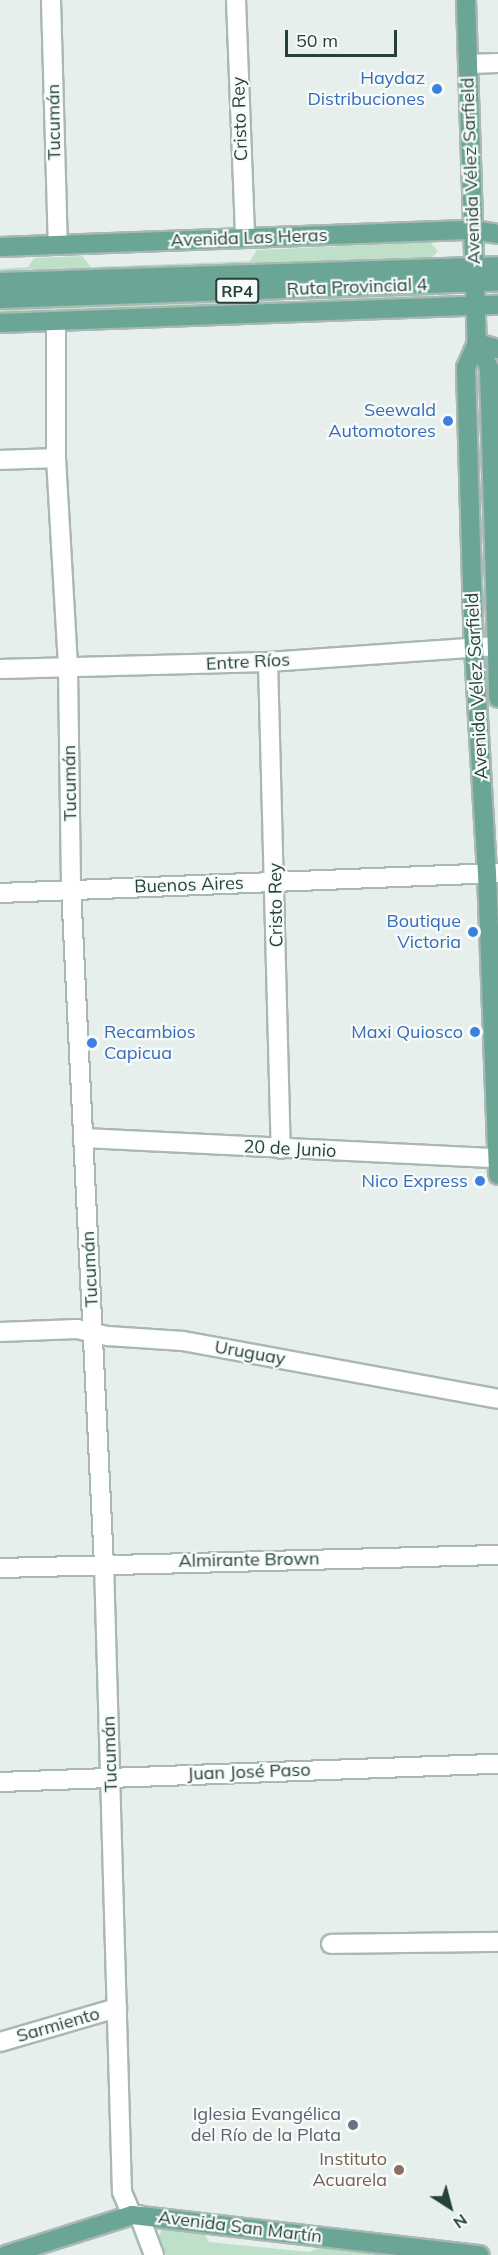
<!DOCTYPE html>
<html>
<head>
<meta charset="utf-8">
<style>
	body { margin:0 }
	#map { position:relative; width:498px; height:2255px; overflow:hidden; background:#e6efeb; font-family:Mulish,sans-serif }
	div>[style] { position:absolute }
	.green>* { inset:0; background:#bfe0c8 }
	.roads { filter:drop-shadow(2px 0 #a8b8b2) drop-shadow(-2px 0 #a8b8b2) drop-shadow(0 2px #a8b8b2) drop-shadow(0 -2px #a8b8b2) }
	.minor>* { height:18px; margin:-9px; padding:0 9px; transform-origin:9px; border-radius:9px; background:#fff }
	.major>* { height:18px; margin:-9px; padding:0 9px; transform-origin:9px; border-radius:9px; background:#6aa596 }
	.dots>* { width:16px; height:16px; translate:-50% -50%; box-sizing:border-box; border:3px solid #f7fbf9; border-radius:50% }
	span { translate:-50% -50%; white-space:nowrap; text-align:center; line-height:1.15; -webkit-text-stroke:4.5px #f7fbf9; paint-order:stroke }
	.shield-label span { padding:2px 4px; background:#f7fbf9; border:2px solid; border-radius:4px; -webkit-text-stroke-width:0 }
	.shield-label { font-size:16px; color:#24423a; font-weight:700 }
	.shop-label { font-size:18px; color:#366cbe }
	.right { translate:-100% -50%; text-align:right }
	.left { translate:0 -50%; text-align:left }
	.street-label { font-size:18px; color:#24423a }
	.worship-label { font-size:18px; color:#5b616d }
	.education-label { font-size:18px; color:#785e54 }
	.north { position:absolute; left:420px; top:2177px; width:60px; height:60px; -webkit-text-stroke:4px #f7fbf9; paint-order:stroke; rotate:144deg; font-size:16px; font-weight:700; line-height:24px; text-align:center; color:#24423a }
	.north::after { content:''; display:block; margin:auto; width:21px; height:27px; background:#24423a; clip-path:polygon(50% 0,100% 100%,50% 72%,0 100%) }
	.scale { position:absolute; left:285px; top:30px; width:112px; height:27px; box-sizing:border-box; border:3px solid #24423a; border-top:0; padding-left:8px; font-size:18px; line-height:21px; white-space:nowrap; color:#24423a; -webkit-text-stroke:4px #f7fbf9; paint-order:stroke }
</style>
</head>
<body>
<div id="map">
	<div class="green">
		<div style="clip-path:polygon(430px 242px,438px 251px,430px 260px,0 276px,0 269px,28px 267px,34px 258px,82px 256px,91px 267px,250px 261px,257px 250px)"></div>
		<div style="clip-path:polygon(434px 292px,435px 297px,431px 299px,326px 305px,310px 302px,307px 298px)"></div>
		<div style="clip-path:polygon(257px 297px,284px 301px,285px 304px,0 317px,0 306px)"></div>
		<div style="clip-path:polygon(163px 2227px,202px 2230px,209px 2242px,309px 2252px,329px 2243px,415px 2255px,166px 2255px,158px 2238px)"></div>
	</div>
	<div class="roads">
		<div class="minor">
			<div style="left:51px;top:0;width:244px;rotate:88.4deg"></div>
			<div style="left:236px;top:0;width:238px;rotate:87.8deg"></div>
			<div style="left:468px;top:64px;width:30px;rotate:-2deg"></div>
			<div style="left:56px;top:321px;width:137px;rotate:90deg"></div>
			<div style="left:56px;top:458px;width:211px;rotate:86.7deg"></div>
			<div style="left:68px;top:669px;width:219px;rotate:89.2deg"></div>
			<div style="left:71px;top:888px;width:677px;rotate:87.21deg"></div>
			<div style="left:104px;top:1564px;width:628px;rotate:88.36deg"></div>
			<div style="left:122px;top:2192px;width:25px;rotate:67deg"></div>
			<div style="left:0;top:460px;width:56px;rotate:-2deg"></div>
			<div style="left:268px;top:662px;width:487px;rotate:88.5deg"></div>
			<div style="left:0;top:669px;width:268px;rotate:-1.5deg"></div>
			<div style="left:268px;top:662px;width:229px;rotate:-4deg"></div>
			<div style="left:0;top:893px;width:498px;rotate:-2.3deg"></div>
			<div style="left:83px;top:1138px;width:415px;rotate:2.8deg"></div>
			<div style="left:0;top:1332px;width:77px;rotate:-2.2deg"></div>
			<div style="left:77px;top:1329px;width:32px;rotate:13deg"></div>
			<div style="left:108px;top:1336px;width:75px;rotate:3.8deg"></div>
			<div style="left:183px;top:1341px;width:320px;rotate:10.4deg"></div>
			<div style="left:0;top:1568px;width:498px;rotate:-1.5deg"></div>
			<div style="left:0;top:1782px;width:498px;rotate:-2.1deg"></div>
			<div style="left:331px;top:1944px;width:167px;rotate:-0.7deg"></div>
			<div style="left:0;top:2042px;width:122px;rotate:-16.2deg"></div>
			<div style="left:139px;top:2215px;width:43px;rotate:69.4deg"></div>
		</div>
		<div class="major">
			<div style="left:466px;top:0;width:343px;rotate:88.2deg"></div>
			<div style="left:477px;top:343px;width:28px;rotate:64deg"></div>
			<div style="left:489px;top:368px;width:330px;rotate:88.4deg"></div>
			<div style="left:0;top:247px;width:473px;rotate:-2.1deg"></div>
			<div style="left:473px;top:230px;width:25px;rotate:9deg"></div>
			<div style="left:0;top:282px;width:498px;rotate:-1.8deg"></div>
			<div style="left:0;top:299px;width:498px;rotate:-2deg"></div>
			<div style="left:0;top:323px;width:498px;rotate:-2.1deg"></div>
			<div style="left:477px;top:343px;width:27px;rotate:114deg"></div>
			<div style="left:466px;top:368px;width:280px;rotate:88.4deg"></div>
			<div style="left:474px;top:648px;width:225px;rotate:86.7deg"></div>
			<div style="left:487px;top:873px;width:302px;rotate:87.9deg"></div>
			<div style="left:477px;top:343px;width:22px;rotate:16deg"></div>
			<div style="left:6px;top:2255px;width:132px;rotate:-17.6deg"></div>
			<div style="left:132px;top:2215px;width:350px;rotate:6.6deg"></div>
		</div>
	</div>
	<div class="dots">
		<div style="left:437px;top:89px;background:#3f7fe0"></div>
		<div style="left:448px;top:421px;background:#3f7fe0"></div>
		<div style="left:473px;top:932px;background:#3f7fe0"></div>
		<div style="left:475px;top:1032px;background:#3f7fe0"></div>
		<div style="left:92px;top:1043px;background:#3f7fe0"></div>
		<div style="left:480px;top:1181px;background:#3f7fe0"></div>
		<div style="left:353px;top:2125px;background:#6b7280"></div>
		<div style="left:399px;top:2170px;background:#8d6e63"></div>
	</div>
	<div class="shield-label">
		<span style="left:237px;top:291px">RP4</span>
	</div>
	<div class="shop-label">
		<span class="right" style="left:425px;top:89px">Haydaz<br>Distribuciones</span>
		<span class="right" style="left:436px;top:421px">Seewald<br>Automotores</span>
		<span class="right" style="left:461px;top:932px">Boutique<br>Victoria</span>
		<span class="right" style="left:463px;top:1032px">Maxi Quiosco</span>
		<span class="left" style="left:104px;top:1043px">Recambios<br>Capicua</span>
		<span class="right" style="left:468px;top:1181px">Nico Express</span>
	</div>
	<div class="street-label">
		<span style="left:240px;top:119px;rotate:-92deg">Cristo Rey</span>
		<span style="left:54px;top:122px;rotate:-91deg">Tucumán</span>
		<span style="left:471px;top:171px;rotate:-92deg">Avenida Vélez Sarfield</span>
		<span style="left:249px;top:238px;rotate:-2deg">Avenida Las Heras</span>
		<span style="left:357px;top:287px;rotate:-2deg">Ruta Provincial 4</span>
		<span style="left:248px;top:662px;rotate:-3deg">Entre Ríos</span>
		<span style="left:477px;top:686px;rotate:-93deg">Avenida Vélez Sarfield</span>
		<span style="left:70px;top:783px;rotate:-91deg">Tucumán</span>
		<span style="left:189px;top:885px;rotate:-2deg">Buenos Aires</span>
		<span style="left:276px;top:905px;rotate:-91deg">Cristo Rey</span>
		<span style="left:290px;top:1149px;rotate:3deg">20 de Junio</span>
		<span style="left:90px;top:1269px;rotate:-93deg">Tucumán</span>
		<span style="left:250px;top:1353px;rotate:10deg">Uruguay</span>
		<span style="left:249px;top:1560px;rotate:-1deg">Almirante Brown</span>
		<span style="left:110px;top:1754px;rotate:-92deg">Tucumán</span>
		<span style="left:249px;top:1772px;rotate:-2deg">Juan José Paso</span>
		<span style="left:58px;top:2025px;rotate:-16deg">Sarmiento</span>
		<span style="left:240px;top:2227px;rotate:7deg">Avenida San Martín</span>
	</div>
	<div class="worship-label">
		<span class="right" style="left:341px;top:2125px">Iglesia Evangélica<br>del Río de la Plata</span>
	</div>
	<div class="education-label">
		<span class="right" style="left:387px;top:2170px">Instituto<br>Acuarela</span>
	</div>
	<div class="north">N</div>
	<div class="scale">50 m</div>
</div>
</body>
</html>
